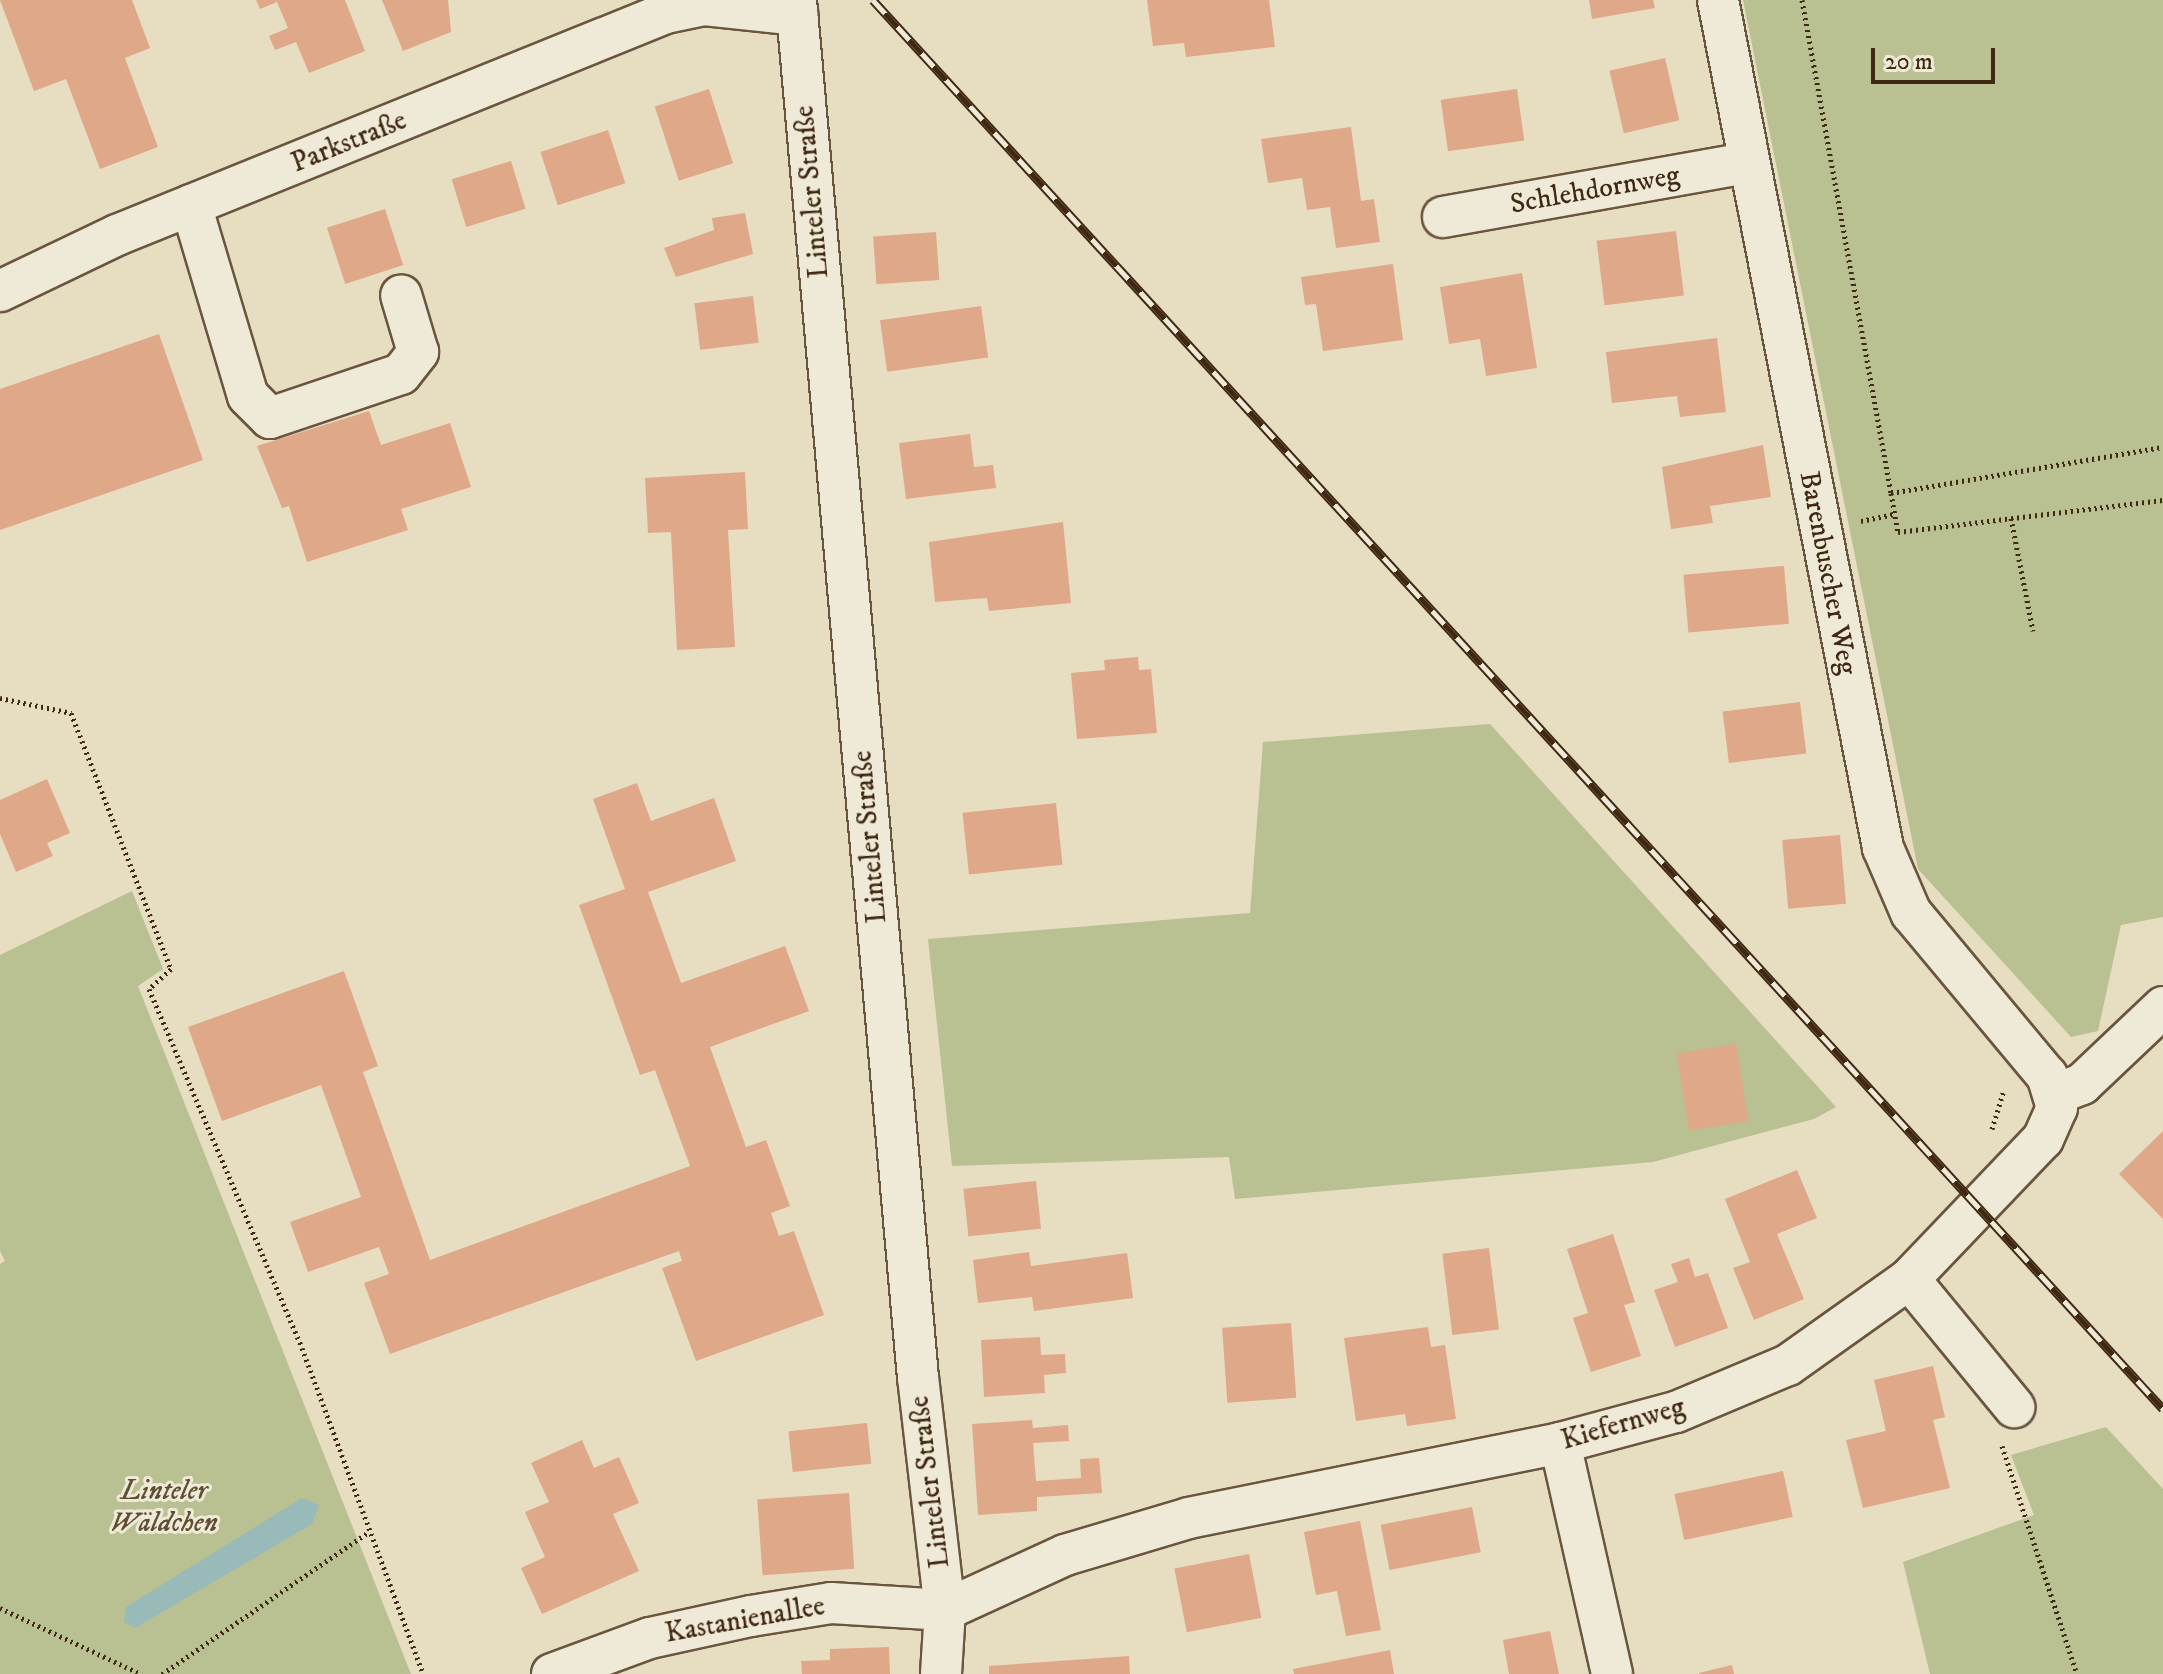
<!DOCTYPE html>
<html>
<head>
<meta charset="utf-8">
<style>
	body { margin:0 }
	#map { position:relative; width:2163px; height:1674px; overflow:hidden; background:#e7ddc1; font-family:"IM FELL DW Pica",serif }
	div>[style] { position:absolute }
	.green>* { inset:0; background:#b9c091 }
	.water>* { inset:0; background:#98bab9 }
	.building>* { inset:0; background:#dfa889; transform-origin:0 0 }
	.path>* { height:5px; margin-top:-2.5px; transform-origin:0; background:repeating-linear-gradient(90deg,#402812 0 2px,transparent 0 6px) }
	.roads { filter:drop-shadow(2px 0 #6a553e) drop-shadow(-2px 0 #6a553e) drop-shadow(0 2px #6a553e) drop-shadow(0 -2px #6a553e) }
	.minor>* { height:40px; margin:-20px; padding:0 20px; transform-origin:20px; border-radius:20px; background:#efe9d7 }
	.rail>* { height:9px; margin-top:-4.5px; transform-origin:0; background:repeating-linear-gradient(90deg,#efe9d7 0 18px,#402812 0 36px); box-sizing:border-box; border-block:2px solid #402812 }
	span { translate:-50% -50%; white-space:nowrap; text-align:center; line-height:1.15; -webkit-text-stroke:6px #efe9d7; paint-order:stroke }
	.street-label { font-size:28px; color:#402812 }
	.park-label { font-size:28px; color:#5e4e32; font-style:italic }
	.scale { position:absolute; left:1871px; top:48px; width:124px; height:36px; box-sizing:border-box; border:4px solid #402812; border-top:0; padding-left:10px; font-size:24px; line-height:28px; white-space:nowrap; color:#402812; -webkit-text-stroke:6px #efe9d7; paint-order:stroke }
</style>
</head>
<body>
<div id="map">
	<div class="green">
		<div style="clip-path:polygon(1743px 0,2163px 0,2163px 917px,2121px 925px,2098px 1031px,2071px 1037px,1918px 869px)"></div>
		<div style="clip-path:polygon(1490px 724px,1836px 1107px,1814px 1119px,1653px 1162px,1235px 1199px,1229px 1157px,952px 1166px,928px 939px,1250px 913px,1263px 742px)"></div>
		<div style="clip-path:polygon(132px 891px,163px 969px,138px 986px,411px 1674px,0 1674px,0 1264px,5px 1261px,0 1251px,0 955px)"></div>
		<div style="clip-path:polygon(2106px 1427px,2163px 1489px,2163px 1674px,1930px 1674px,1903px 1562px,2034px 1515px,2011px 1455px)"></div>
	</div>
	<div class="water">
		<div style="clip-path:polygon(302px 1498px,319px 1505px,312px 1524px,135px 1628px,124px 1622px,126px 1607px)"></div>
	</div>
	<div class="building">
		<div style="clip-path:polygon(0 0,132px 0,150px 48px,125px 58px,158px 147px,100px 169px,66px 79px,34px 91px)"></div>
		<div style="clip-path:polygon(256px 0,345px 0,365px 51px,309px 73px,296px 42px,275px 50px,269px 36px,288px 28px,277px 2px,260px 9px)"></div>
		<div style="clip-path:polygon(382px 0,448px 0,451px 32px,403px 51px)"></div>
		<div style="clip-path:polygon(1147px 0,1269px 0,1275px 47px,1186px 57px,1184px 43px,1153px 46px)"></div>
		<div style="clip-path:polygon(1589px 0,1653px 0,1655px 8px,1592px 19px)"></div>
		<div style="left:1665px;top:58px;width:64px;height:57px;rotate:77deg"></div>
		<div style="left:709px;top:89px;width:78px;height:57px;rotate:72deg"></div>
		<div style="left:1517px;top:89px;width:52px;height:77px;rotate:82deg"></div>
		<div style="clip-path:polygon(1351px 127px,1361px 201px,1374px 199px,1380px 242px,1336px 248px,1330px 207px,1307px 210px,1302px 178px,1268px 183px,1261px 139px)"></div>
		<div style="left:608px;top:130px;width:56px;height:71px;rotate:72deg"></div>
		<div style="left:511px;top:161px;width:50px;height:62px;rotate:73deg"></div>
		<div style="left:385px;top:209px;width:59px;height:61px;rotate:72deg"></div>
		<div style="clip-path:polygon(745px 213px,753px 254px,676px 277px,664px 248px,714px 230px,712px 218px)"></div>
		<div style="left:1676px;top:231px;width:65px;height:80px;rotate:83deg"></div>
		<div style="left:936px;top:232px;width:48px;height:63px;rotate:86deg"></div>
		<div style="clip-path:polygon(1393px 264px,1403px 340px,1323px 351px,1316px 304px,1305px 305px,1301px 277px)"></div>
		<div style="clip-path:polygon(1522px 273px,1537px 368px,1486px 376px,1480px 339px,1449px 344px,1440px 287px)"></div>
		<div style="left:753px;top:296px;width:47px;height:59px;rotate:83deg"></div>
		<div style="left:981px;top:306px;width:52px;height:102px;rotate:82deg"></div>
		<div style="clip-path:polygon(159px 334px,203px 460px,0 530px,0 389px)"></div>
		<div style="clip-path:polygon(1717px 338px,1726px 412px,1680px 417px,1677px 396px,1612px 403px,1606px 352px)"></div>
		<div style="clip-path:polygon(369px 411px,381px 445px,450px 423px,471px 487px,401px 509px,408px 530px,307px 562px,289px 506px,282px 508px,257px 446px)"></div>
		<div style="clip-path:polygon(970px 434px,974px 467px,993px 465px,996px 488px,906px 499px,899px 443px)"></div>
		<div style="clip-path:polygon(1763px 445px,1771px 497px,1710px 506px,1713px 523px,1671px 529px,1662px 467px)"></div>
		<div style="clip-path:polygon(745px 472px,748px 529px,728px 530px,735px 647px,677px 650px,671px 532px,648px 533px,645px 478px)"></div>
		<div style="clip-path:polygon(1063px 522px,1071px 603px,989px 611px,987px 598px,935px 602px,929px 542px)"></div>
		<div style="left:1784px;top:566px;width:58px;height:101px;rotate:85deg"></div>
		<div style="clip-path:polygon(1138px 657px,1139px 670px,1151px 669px,1157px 733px,1077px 739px,1071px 673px,1105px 670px,1104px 660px)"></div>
		<div style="left:1800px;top:702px;width:52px;height:78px;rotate:83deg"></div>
		<div style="clip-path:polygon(47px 779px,70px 833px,47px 843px,53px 856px,16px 872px,0 834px,0 800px)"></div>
		<div style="clip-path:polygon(637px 783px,651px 821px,714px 798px,736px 861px,648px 892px,681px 983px,785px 946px,809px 1011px,710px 1047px,746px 1147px,766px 1140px,790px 1206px,771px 1213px,779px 1236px,794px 1231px,824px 1315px,696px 1361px,662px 1268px,682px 1261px,679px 1251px,390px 1354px,364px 1283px,389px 1274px,379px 1247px,308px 1272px,290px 1222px,361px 1197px,321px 1085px,222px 1121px,188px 1027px,344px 971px,378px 1066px,363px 1072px,430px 1260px,690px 1166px,655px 1070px,640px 1075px,579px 905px,625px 889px,593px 799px)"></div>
		<div style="left:1056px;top:803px;width:62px;height:94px;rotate:84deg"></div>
		<div style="left:1840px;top:835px;width:69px;height:58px;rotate:85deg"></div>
		<div style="left:1736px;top:1044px;width:78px;height:60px;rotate:81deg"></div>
		<div style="clip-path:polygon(2163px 1131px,2163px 1219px,2119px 1174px)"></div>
		<div style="clip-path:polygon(1797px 1170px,1817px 1218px,1777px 1234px,1804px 1299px,1754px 1320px,1733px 1268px,1750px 1262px,1725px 1199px)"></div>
		<div style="left:1036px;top:1181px;width:48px;height:73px;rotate:84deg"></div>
		<div style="clip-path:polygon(1613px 1234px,1635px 1302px,1624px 1305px,1641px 1356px,1591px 1372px,1573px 1318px,1588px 1313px,1567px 1249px)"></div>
		<div style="left:1489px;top:1248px;width:82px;height:47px;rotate:83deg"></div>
		<div style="clip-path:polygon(1029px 1252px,1031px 1266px,1127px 1253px,1133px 1298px,1034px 1311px,1032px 1297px,978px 1303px,973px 1260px)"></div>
		<div style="clip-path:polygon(1689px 1258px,1695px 1277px,1708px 1273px,1728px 1328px,1675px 1347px,1654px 1290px,1678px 1282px,1671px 1264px)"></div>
		<div style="left:1291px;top:1323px;width:75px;height:69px;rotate:86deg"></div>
		<div style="clip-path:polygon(1428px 1327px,1431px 1347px,1445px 1345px,1456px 1419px,1407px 1426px,1405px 1414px,1356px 1421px,1344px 1338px)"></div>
		<div style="clip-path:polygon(1040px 1337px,1041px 1355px,1065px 1354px,1066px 1373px,1044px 1375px,1045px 1393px,984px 1397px,981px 1340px)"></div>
		<div style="clip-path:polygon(1933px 1366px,1945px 1417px,1933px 1420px,1950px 1488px,1863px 1508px,1846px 1440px,1886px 1431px,1874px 1380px)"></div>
		<div style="clip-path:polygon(1032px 1420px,1033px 1428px,1068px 1425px,1069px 1441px,1033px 1443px,1036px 1481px,1081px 1478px,1080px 1459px,1099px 1458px,1102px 1493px,1037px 1497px,1037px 1511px,978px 1515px,972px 1424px)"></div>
		<div style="left:867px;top:1423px;width:41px;height:79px;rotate:84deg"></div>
		<div style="clip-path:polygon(582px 1440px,594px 1468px,619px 1457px,639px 1503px,613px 1514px,639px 1571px,542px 1614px,521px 1568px,545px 1557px,525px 1512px,549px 1502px,531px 1463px)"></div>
		<div style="left:1783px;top:1471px;width:47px;height:111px;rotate:78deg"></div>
		<div style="left:849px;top:1493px;width:76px;height:92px;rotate:86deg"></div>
		<div style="left:1472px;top:1507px;width:46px;height:93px;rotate:79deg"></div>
		<div style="clip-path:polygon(1360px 1521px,1381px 1630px,1346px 1636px,1337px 1591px,1316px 1595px,1304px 1532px)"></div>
		<div style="left:1249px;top:1554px;width:65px;height:76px;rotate:79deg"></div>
		<div style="clip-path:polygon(1550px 1631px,1559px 1674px,1509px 1674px,1503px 1640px)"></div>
		<div style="clip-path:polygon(889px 1647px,890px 1674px,802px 1674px,801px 1661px,830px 1660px,830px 1649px)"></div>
		<div style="clip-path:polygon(1390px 1650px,1394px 1674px,1294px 1674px,1293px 1669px)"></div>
		<div style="clip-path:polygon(1129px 1656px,1130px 1674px,989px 1674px,989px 1666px)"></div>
		<div style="clip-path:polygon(1732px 1665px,1734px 1674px,1699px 1674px,1699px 1673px)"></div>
	</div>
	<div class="path">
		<div style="left:1802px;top:0;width:501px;rotate:79.77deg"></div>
		<div style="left:1891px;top:493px;width:276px;rotate:-9.6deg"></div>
		<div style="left:1891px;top:493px;width:40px;rotate:80deg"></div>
		<div style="left:1898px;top:532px;width:267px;rotate:-6.9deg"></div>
		<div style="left:2011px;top:518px;width:115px;rotate:79deg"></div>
		<div style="left:1861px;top:521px;width:35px;rotate:-12deg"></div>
		<div style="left:0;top:698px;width:73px;rotate:11.9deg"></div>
		<div style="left:71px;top:713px;width:275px;rotate:68.7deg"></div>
		<div style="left:171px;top:969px;width:30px;rotate:138deg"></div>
		<div style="left:149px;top:989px;width:390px;rotate:66.9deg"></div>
		<div style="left:302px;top:1348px;width:348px;rotate:69.6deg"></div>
		<div style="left:1992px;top:1129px;width:41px;rotate:-72.9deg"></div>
		<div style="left:2002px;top:1446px;width:240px;rotate:71.8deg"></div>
		<div style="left:0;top:1608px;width:156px;rotate:25.1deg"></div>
		<div style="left:162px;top:1674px;width:249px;rotate:-34.5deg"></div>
	</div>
	<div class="roads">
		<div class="minor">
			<div style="left:796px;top:0;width:1382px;rotate:84.94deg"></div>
			<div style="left:918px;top:1377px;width:235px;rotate:83.4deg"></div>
			<div style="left:945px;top:1610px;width:64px;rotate:93.6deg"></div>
			<div style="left:191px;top:205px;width:199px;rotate:73.4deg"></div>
			<div style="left:248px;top:396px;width:31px;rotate:45deg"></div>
			<div style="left:270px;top:418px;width:138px;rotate:-18.6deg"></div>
			<div style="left:401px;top:374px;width:28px;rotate:-52deg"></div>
			<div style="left:418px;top:352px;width:59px;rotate:-106.6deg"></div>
			<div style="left:1443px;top:217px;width:308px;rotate:-10.1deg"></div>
			<div style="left:0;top:291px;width:130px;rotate:-25.6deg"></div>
			<div style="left:117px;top:235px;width:592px;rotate:-22.02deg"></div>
			<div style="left:666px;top:13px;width:38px;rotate:-12deg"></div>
			<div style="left:703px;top:5px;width:95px;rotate:6.1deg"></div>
			<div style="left:2056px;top:1094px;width:28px;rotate:-21deg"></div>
			<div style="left:2082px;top:1084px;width:112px;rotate:-43.5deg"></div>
			<div style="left:1909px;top:1279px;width:166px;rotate:50.6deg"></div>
			<div style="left:1560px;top:1443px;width:237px;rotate:77.3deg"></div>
			<div style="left:552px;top:1674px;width:104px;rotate:-20.2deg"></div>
			<div style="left:650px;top:1638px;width:103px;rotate:-12.3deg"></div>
			<div style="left:751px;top:1616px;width:81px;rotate:-9.2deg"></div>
			<div style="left:831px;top:1603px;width:114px;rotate:3.5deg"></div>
			<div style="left:945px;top:1610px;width:132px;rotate:-24.6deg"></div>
			<div style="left:1065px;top:1555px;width:129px;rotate:-16.6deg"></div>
			<div style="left:1189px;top:1518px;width:379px;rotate:-11.4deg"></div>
			<div style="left:1560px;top:1443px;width:120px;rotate:-15deg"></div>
			<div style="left:1676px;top:1412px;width:121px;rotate:-22.8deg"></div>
			<div style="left:1788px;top:1365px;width:148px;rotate:-35.4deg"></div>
			<div style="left:1909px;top:1279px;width:194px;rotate:-46.3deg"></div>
			<div style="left:2043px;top:1139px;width:34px;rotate:-66deg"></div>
			<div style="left:2057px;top:1108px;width:34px;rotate:-107deg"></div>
			<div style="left:2047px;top:1076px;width:212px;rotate:-129.8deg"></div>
			<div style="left:1911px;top:913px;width:71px;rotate:-113.3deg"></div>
			<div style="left:1883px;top:848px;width:864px;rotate:-101.01deg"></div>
		</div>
	</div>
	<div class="rail">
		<div style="left:873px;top:0;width:1910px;rotate:47.52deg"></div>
	</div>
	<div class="street-label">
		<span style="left:349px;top:142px;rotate:-22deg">Parkstraße</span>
		<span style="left:1595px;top:190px;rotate:-10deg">Schlehdornweg</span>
		<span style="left:812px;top:192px;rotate:-95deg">Linteler Straße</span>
		<span style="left:1828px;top:573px;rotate:79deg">Barenbuscher Weg</span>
		<span style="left:870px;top:837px;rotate:-95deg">Linteler Straße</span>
		<span style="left:1623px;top:1424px;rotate:-16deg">Kiefernweg</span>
		<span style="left:930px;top:1482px;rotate:-97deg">Linteler Straße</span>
		<span style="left:745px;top:1620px;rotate:-10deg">Kastanienallee</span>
	</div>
	<div class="park-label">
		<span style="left:164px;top:1507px">Linteler<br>Wäldchen</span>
	</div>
	<div class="scale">20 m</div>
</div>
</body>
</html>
